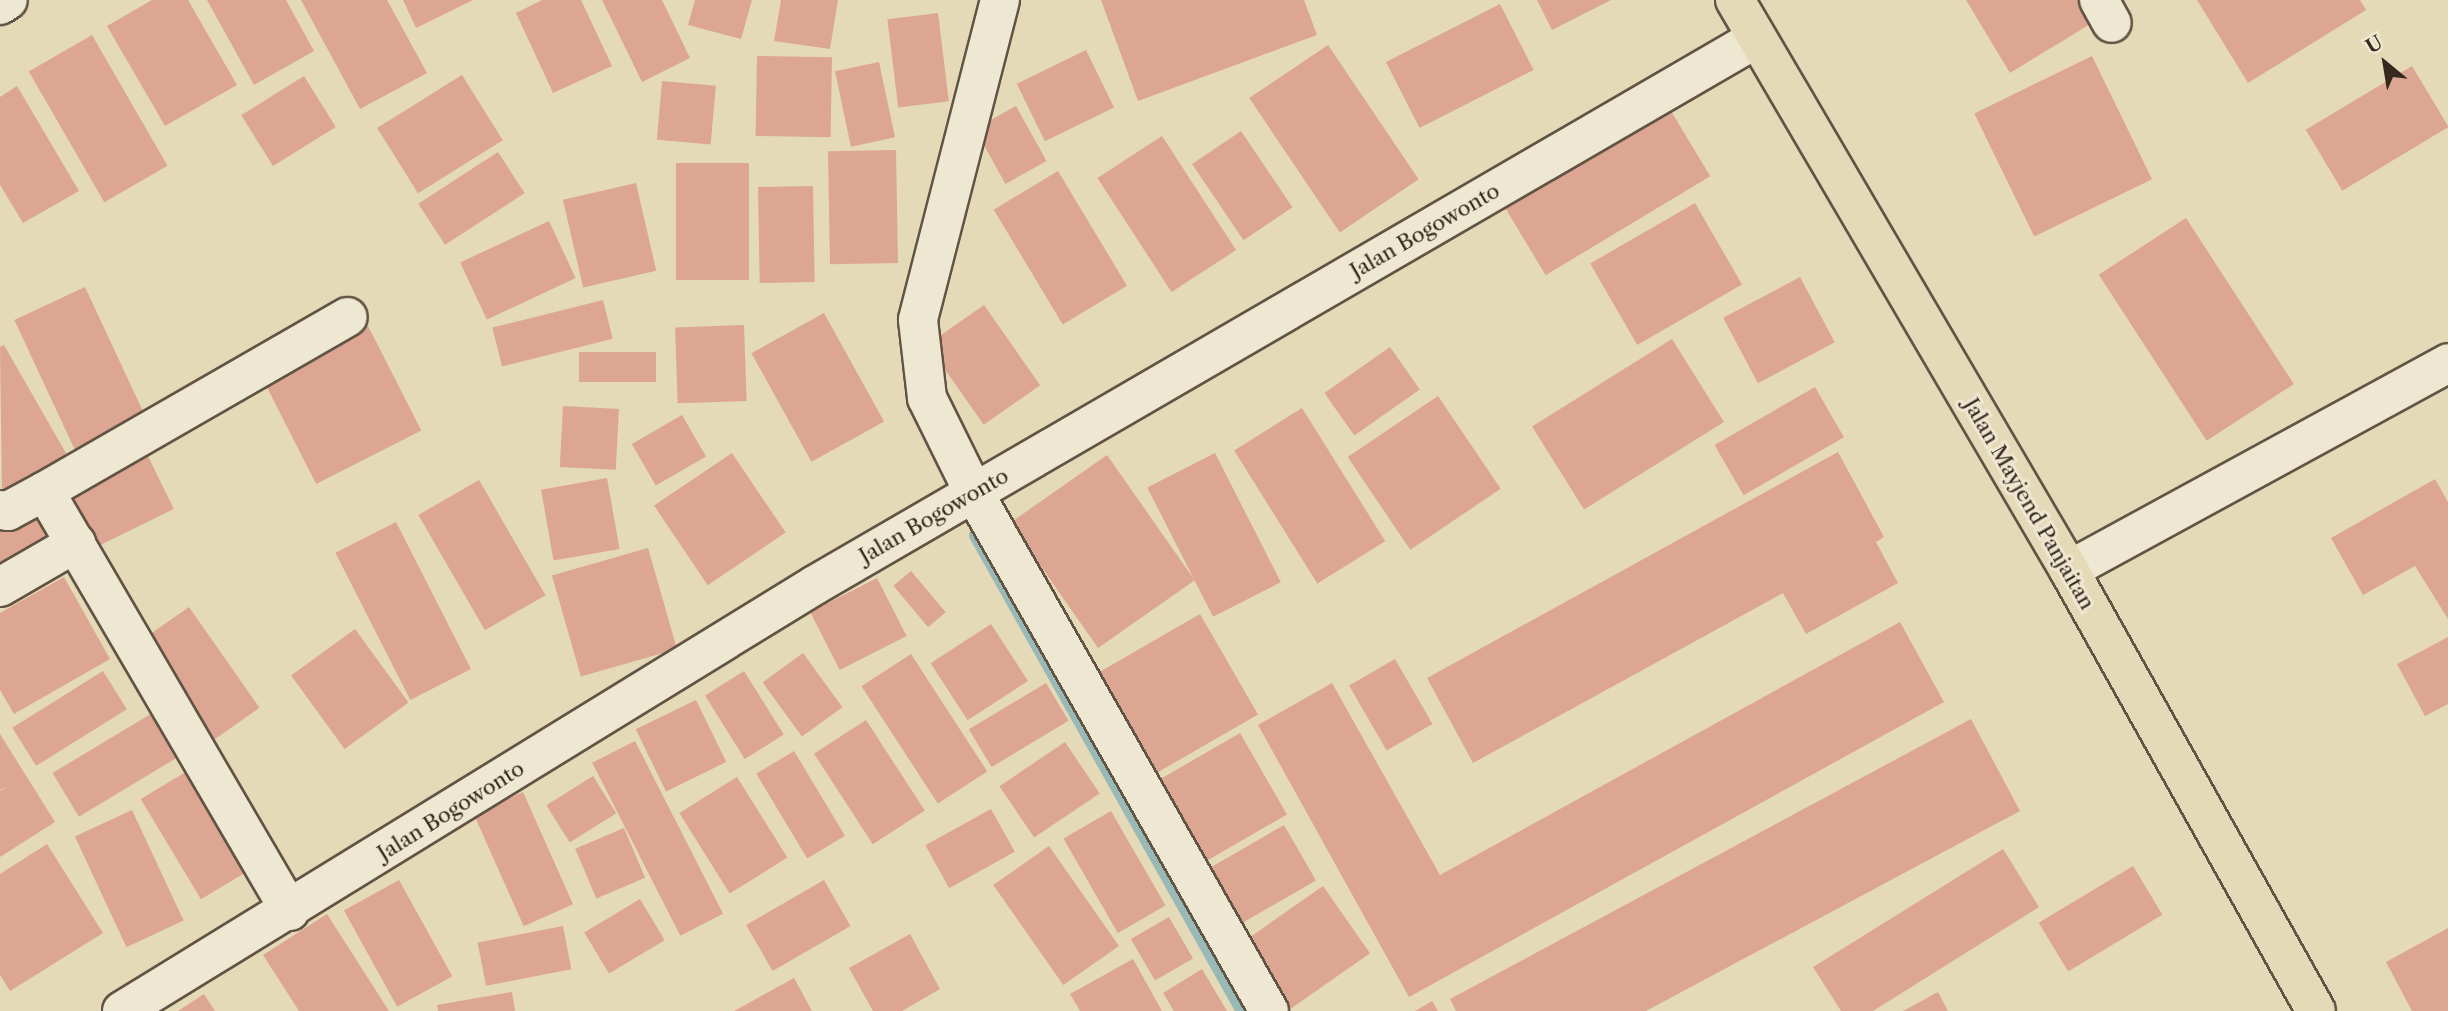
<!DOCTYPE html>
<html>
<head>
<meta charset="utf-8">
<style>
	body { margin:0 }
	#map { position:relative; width:2448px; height:1011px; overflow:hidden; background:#e5dab8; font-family:"Libre Caslon Text",serif }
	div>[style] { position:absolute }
	.stream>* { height:16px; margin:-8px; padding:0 8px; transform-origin:8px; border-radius:8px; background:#98b9b6 }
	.building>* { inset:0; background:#dca692; transform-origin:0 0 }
	.roads { filter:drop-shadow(2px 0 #625444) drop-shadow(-2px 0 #625444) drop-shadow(0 2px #625444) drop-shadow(0 -2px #625444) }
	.minor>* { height:38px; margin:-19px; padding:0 19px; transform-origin:19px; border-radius:19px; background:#eee7d1 }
	.highway>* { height:38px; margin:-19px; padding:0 19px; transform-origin:19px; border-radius:19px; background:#e5dab8 }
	span { translate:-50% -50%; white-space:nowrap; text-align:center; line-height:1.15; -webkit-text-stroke:6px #eee7d1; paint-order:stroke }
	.street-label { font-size:21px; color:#37281e }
	.north { position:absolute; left:2350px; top:28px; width:70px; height:70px; -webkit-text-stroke:5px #eee7d1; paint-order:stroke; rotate:330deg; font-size:19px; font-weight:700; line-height:28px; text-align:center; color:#37281e }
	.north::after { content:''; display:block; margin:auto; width:24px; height:32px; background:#37281e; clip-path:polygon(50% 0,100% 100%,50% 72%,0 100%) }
</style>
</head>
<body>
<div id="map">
	<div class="stream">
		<div style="left:977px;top:535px;width:546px;rotate:60.71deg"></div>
	</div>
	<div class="building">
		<div style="clip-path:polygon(152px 0,188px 0,237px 85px,165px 126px,107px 26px)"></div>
		<div style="clip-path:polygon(207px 0,286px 0,314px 51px,254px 85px)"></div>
		<div style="clip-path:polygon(301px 0,387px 0,427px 73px,360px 109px)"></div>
		<div style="clip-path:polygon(403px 0,473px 0,416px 28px)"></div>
		<div style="clip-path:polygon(542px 0,581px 0,612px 66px,553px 93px,516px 13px)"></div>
		<div style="clip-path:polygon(602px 0,662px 0,690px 58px,642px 82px)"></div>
		<div style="clip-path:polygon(695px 0,752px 0,741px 39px,688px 25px)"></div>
		<div style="clip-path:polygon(781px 0,838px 0,830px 49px,774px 41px)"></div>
		<div style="clip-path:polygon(1101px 0,1304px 0,1317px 35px,1138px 101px)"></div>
		<div style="clip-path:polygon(1537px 0,1611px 0,1552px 30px)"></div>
		<div style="clip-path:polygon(1966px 0,2079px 0,2092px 23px,2010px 73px)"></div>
		<div style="clip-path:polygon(2197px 0,2360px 0,2366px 10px,2248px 83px)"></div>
		<div style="left:1500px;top:4px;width:74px;height:128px;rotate:63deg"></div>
		<div style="left:938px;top:13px;width:89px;height:51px;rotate:83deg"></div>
		<div style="left:92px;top:35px;width:151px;height:73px;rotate:60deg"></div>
		<div style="left:1328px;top:45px;width:162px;height:95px;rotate:56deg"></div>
		<div style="left:1086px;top:50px;width:64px;height:77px;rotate:64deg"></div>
		<div style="left:757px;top:56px;width:75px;height:80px;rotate:1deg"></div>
		<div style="left:2092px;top:56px;width:137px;height:131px;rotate:64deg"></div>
		<div style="left:879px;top:62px;width:77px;height:45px;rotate:78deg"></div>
		<div style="left:2412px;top:66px;width:71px;height:124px;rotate:59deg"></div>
		<div style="left:462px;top:75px;width:77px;height:100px;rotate:58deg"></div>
		<div style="left:304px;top:76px;width:60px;height:74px;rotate:58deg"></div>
		<div style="left:662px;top:81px;width:54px;height:59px;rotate:5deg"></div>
		<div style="clip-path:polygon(17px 86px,79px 191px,23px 223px,0 185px,0 97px)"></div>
		<div style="left:1016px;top:106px;width:63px;height:47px;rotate:61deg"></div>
		<div style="left:1668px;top:106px;width:82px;height:192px;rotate:59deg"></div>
		<div style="left:1241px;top:131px;width:92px;height:59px;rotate:56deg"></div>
		<div style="left:1162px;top:136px;width:136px;height:77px;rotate:57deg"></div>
		<div style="left:896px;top:150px;width:113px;height:68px;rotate:89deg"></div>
		<div style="left:498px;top:152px;width:49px;height:95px;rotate:57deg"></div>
		<div style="left:676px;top:163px;width:73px;height:117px"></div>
		<div style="left:1058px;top:171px;width:134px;height:75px;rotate:59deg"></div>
		<div style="left:636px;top:183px;width:90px;height:75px;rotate:77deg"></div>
		<div style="left:813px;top:186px;width:96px;height:55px;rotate:89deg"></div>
		<div style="left:1695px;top:203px;width:94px;height:121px;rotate:60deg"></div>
		<div style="left:2186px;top:218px;width:198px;height:104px;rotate:57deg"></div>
		<div style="left:549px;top:221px;width:63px;height:98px;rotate:65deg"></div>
		<div style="left:1800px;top:277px;width:74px;height:87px;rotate:62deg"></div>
		<div style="left:85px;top:287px;width:146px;height:78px;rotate:65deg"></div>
		<div style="left:603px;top:300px;width:40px;height:114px;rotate:76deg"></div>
		<div style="left:984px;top:305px;width:98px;height:69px;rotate:55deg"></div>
		<div style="left:824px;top:313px;width:124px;height:83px;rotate:61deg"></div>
		<div style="left:365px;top:320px;width:124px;height:118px;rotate:63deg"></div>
		<div style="left:744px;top:325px;width:76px;height:69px;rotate:88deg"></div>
		<div style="left:1672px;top:339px;width:98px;height:165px;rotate:58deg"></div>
		<div style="clip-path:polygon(4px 345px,67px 455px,2px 493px,0 347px)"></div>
		<div style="left:1390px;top:347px;width:52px;height:80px;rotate:55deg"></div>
		<div style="left:656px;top:352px;width:30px;height:77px;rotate:90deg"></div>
		<div style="left:1815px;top:387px;width:58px;height:116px;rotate:60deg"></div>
		<div style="left:1438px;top:396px;width:112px;height:109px;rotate:56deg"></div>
		<div style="left:563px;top:406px;width:56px;height:61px;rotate:3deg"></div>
		<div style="left:1302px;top:408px;width:157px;height:80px;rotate:58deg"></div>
		<div style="left:682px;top:415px;width:48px;height:58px;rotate:60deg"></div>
		<div style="left:144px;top:448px;width:68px;height:89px;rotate:64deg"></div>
		<div style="clip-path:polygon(1838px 452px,1884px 537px,1876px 542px,1898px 583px,1806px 634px,1783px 593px,1473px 763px,1427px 678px)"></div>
		<div style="left:732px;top:453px;width:96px;height:94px;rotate:56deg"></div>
		<div style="left:1215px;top:453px;width:145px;height:76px;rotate:63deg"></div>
		<div style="left:1107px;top:455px;width:153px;height:118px;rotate:55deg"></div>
		<div style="left:607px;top:478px;width:72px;height:67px;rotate:80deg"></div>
		<div style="clip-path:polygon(2435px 479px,2448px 502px,2448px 619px,2415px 566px,2363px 595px,2331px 538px)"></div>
		<div style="left:479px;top:480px;width:133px;height:70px;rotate:60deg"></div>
		<div style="clip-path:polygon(36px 498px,62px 544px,0 578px,0 517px)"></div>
		<div style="left:396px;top:522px;width:165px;height:68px;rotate:63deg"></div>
		<div style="left:648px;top:548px;width:105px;height:100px;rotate:74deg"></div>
		<div style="left:911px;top:571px;width:54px;height:23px;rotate:50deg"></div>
		<div style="clip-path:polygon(64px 577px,110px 659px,14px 714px,0 690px,0 613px)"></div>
		<div style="left:877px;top:578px;width:65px;height:75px;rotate:63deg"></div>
		<div style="left:189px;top:607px;width:123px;height:56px;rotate:55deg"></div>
		<div style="left:1200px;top:614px;width:116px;height:133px;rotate:60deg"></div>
		<div style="clip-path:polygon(1900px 622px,1944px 702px,1409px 997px,1258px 725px,1332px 683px,1440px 875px)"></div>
		<div style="left:991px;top:624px;width:68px;height:72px;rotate:57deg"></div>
		<div style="left:355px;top:629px;width:91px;height:79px;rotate:54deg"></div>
		<div style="clip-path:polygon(2448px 637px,2448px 704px,2425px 716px,2397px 664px)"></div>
		<div style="left:803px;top:653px;width:67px;height:50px;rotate:54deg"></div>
		<div style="left:911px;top:654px;width:140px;height:59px;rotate:57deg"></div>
		<div style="left:1395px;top:659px;width:75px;height:53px;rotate:60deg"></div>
		<div style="left:103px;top:671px;width:45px;height:107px;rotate:58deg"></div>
		<div style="left:744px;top:671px;width:75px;height:46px;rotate:58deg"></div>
		<div style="left:1046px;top:683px;width:44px;height:90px;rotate:59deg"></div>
		<div style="left:696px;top:700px;width:69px;height:67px;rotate:64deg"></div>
		<div style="left:164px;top:706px;width:51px;height:130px;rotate:59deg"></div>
		<div style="clip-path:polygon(1971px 719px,2020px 811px,1646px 1011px,1456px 1011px,1450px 999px)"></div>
		<div style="left:866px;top:720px;width:108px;height:62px;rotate:57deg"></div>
		<div style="left:1240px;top:733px;width:94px;height:106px;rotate:60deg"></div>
		<div style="clip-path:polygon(0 734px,55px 822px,0 857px,0 791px,9px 786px,0 790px)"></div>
		<div style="left:635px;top:741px;width:194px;height:48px;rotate:63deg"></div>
		<div style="left:1065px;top:742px;width:62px;height:79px;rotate:56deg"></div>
		<div style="left:794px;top:751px;width:99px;height:44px;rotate:59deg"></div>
		<div style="left:199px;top:764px;width:117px;height:68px;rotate:59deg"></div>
		<div style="left:593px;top:776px;width:44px;height:55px;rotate:58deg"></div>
		<div style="left:737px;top:777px;width:95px;height:68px;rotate:58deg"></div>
		<div style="left:523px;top:792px;width:123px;height:54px;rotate:66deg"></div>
		<div style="left:991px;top:809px;width:49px;height:75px;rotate:61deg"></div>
		<div style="left:132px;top:810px;width:122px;height:63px;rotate:65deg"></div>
		<div style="left:1111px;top:811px;width:109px;height:55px;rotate:60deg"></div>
		<div style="left:1284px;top:825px;width:64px;height:98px;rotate:60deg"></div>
		<div style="left:624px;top:828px;width:54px;height:53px;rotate:67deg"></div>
		<div style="clip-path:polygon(47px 844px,103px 933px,10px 991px,0 975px,0 874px)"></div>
		<div style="left:1049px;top:846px;width:122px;height:68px;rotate:55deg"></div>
		<div style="clip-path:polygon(2003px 849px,2039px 907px,1873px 1011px,1841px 1011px,1813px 967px)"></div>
		<div style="left:2133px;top:866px;width:57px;height:110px;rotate:59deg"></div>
		<div style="left:399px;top:880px;width:110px;height:63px;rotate:61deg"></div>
		<div style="left:824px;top:880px;width:53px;height:90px;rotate:60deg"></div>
		<div style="left:1323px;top:886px;width:82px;height:104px;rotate:55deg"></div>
		<div style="left:640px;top:899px;width:48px;height:65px;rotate:59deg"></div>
		<div style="clip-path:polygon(327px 914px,389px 1011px,299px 1011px,263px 955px)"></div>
		<div style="left:1169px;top:917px;width:48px;height:44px;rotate:60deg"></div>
		<div style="left:563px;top:926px;width:44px;height:87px;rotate:79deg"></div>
		<div style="clip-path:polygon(2448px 928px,2448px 1011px,2412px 1011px,2386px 962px)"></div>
		<div style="clip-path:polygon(910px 934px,940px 989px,902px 1011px,873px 1011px,849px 968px)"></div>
		<div style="clip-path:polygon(1133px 959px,1162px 1011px,1080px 1011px,1070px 994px)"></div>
		<div style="clip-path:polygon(1202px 969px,1227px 1011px,1174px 1011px,1163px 993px)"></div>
		<div style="clip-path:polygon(794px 978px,812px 1011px,734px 1011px)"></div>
		<div style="clip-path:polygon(512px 992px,515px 1011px,438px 1011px,437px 1005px)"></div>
		<div style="clip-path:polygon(1938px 992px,1948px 1011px,1903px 1011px)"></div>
		<div style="clip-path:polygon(204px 994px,215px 1011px,178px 1011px)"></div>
		<div style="clip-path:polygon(1432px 1001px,1438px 1011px,1415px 1011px)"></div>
	</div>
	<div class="roads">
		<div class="minor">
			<div style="left:1000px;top:0;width:330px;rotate:104.4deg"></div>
			<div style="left:918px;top:320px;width:79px;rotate:83.4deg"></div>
			<div style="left:927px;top:398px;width:106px;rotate:63.7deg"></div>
			<div style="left:974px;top:493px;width:596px;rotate:60.34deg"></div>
			<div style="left:2099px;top:0;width:26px;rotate:61deg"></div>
			<div style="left:0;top:5px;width:9px;rotate:-32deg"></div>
			<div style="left:0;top:510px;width:8px;rotate:7deg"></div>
			<div style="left:8px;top:511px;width:42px;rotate:-28.4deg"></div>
			<div style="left:2069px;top:570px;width:432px;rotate:-28.6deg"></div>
			<div style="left:0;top:587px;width:88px;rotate:-30.1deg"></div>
			<div style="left:290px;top:911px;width:486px;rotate:-120.3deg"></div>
			<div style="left:45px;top:491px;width:349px;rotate:-29.9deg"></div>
			<div style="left:122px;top:1011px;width:813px;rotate:-31.58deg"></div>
			<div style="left:815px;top:585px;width:1089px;rotate:-30.14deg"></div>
		</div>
		<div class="highway">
			<div style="left:1735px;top:0;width:661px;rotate:59.63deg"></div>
			<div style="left:2069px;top:570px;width:505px;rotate:60.75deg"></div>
		</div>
	</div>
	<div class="street-label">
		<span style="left:1425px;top:231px;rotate:-30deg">Jalan Bogowonto</span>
		<span style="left:2029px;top:504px;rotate:60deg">Jalan Mayjend Panjaitan</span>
		<span style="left:934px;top:516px;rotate:-30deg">Jalan Bogowonto</span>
		<span style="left:451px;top:811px;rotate:-32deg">Jalan Bogowonto</span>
	</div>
	<div class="north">U</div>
</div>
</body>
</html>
